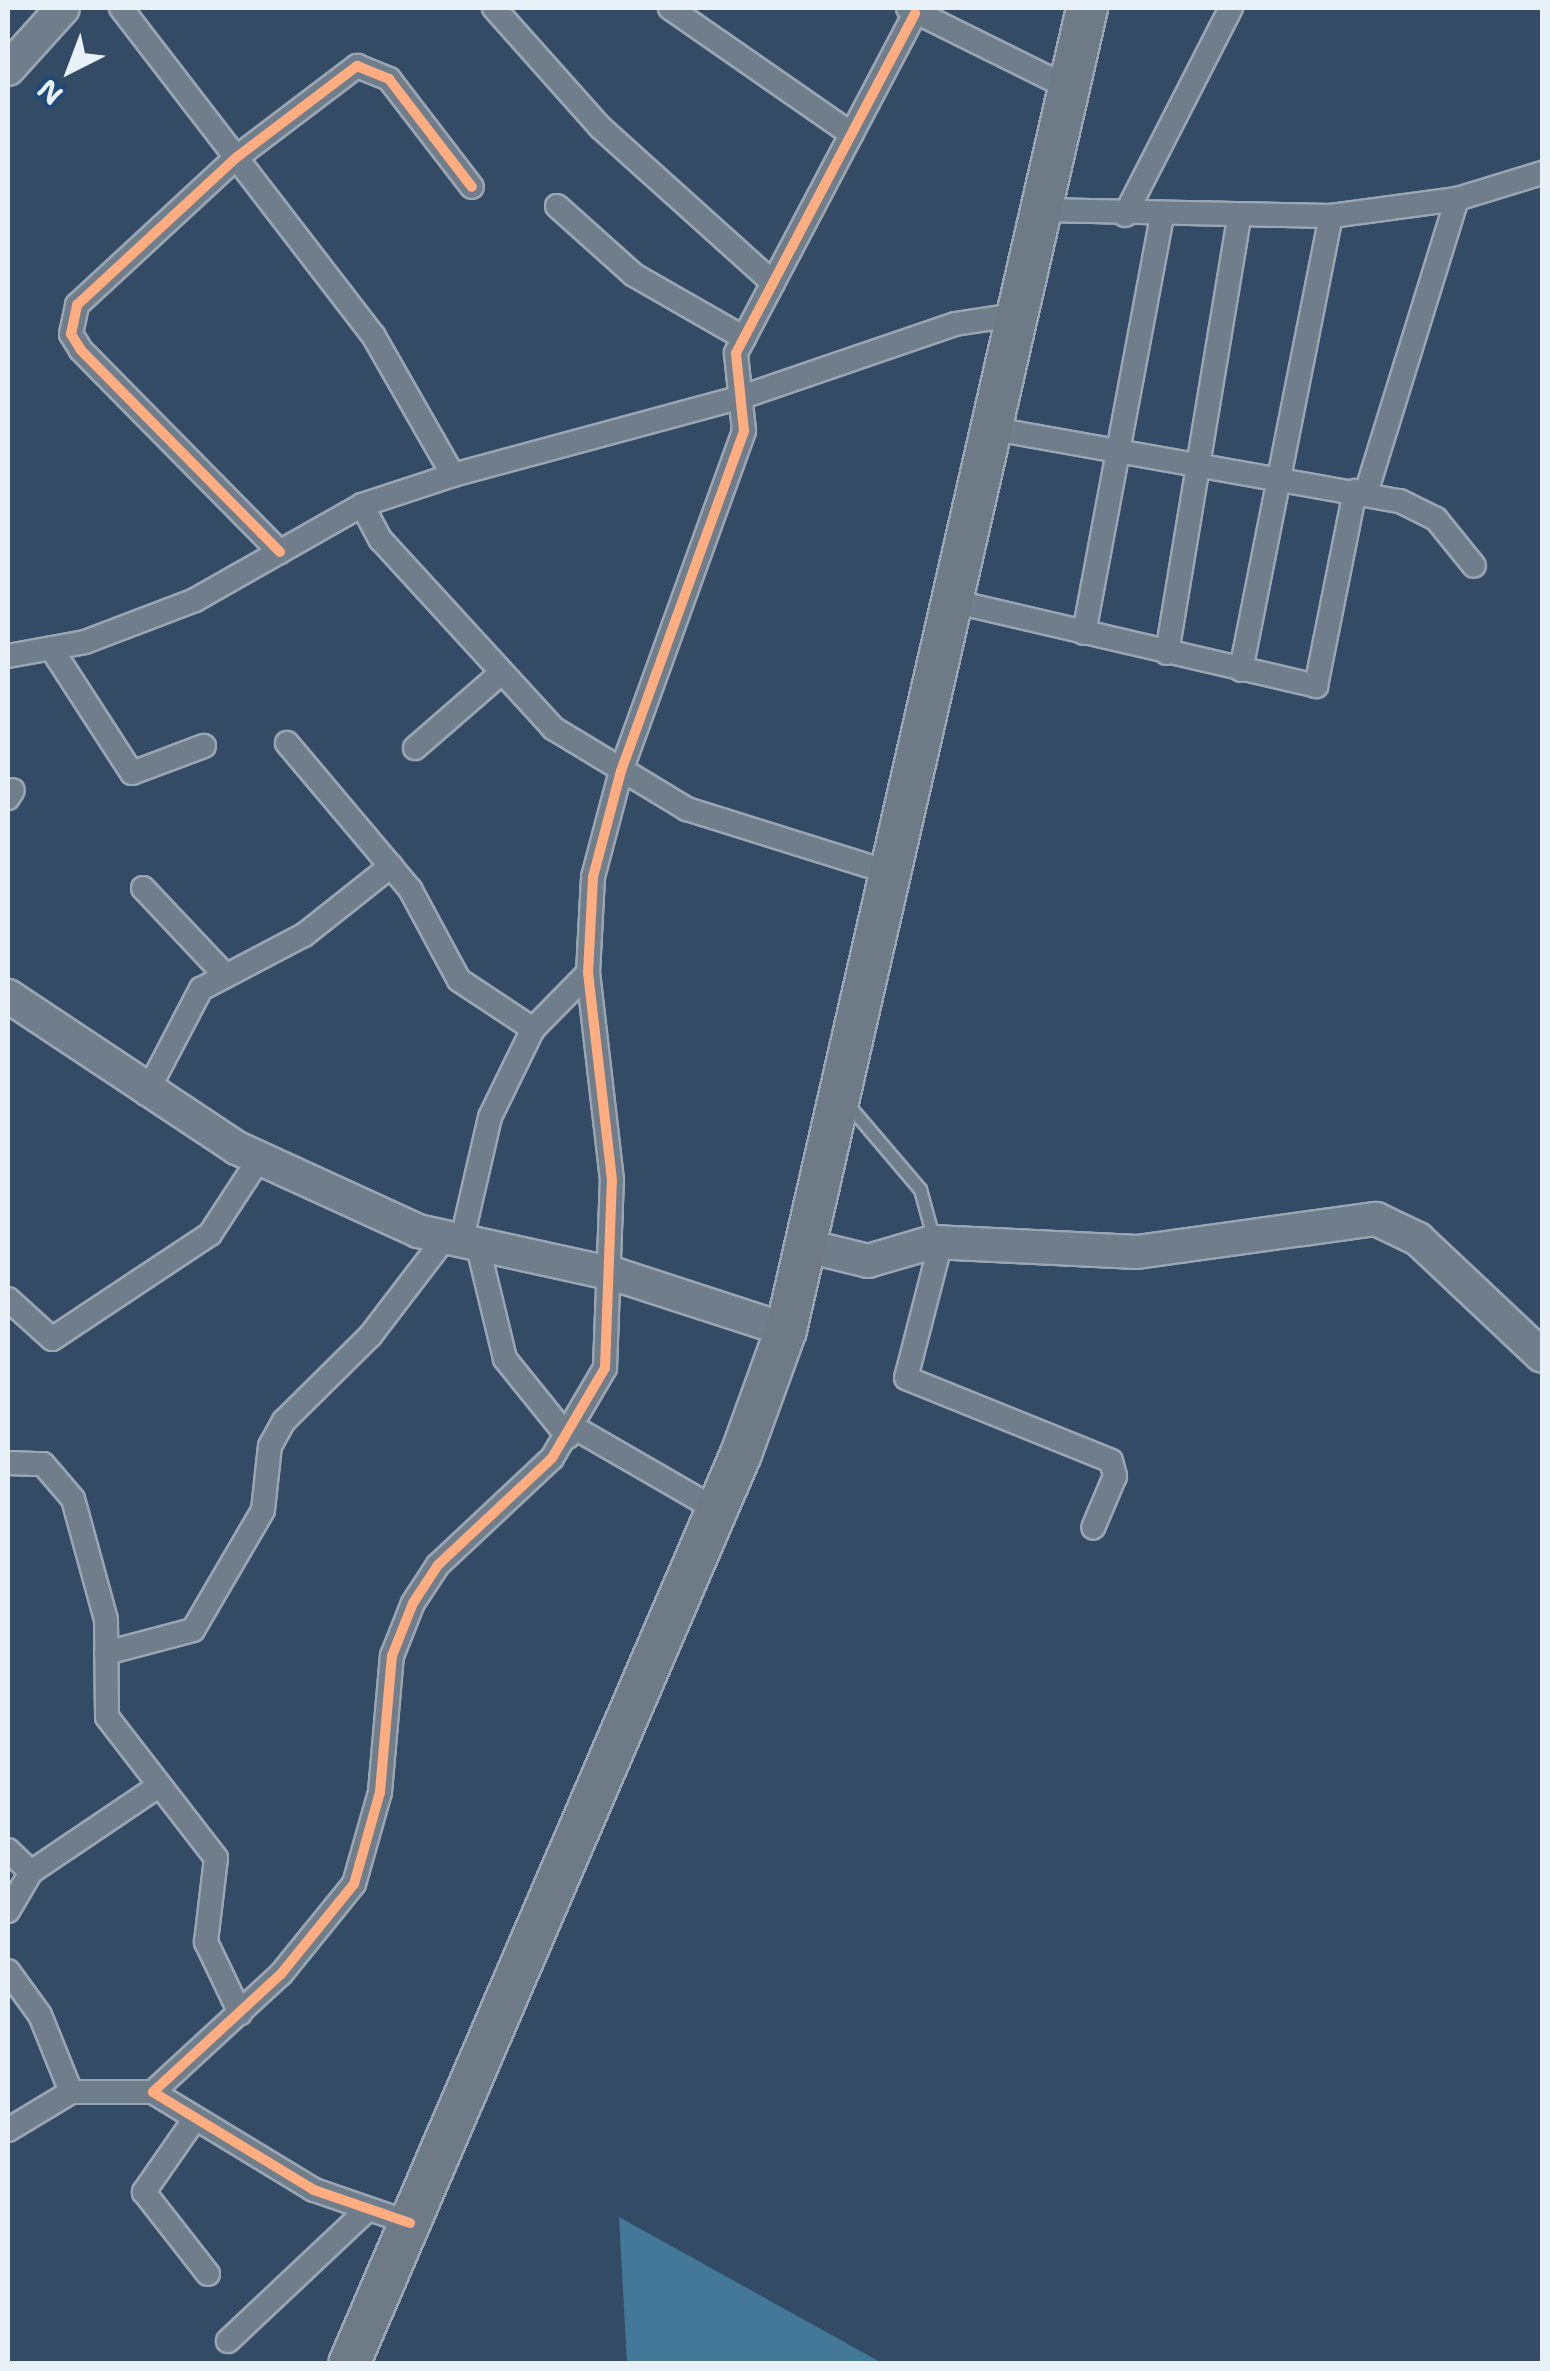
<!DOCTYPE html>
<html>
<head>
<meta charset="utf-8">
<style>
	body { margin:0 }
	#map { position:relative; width:1550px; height:2371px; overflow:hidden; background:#344b65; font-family:"Shantell Sans",sans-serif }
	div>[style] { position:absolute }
	.water>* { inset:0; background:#437899 }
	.roads { filter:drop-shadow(2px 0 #9aa6b3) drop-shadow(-2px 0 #9aa6b3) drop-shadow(0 2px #9aa6b3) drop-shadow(0 -2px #9aa6b3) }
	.lane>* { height:11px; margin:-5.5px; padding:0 5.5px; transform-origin:5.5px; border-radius:5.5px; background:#707e8c }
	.street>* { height:22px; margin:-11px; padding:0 11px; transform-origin:11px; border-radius:11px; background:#707e8c }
	.secondary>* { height:32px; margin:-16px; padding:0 16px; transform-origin:16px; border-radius:16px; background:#707e8c }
	.highway>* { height:40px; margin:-20px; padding:0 20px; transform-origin:20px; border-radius:20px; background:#6e7a86 }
	.cycleway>* { height:10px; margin:-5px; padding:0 5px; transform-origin:5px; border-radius:5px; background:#ffac80 }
	span { translate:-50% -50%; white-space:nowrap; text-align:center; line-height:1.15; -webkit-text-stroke:9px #1f4a7a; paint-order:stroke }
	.frame { position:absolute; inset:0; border:10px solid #e8f1f8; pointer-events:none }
	.north { position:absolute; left:20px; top:20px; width:100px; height:100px; -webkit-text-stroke:8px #1f4a7a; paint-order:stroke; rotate:222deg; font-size:28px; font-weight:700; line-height:40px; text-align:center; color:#e8f1f8 }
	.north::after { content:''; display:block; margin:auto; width:35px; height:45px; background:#e8f1f8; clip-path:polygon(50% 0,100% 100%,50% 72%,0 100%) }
</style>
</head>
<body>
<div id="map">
	<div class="water">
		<div style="clip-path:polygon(619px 2217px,882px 2363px,627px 2363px)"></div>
	</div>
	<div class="roads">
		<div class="lane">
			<div style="left:845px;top:1101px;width:116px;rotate:49.6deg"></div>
			<div style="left:920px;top:1189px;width:50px;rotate:74.8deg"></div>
		</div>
		<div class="street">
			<div style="left:121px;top:8px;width:413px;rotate:52.4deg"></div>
			<div style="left:373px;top:335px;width:161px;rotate:60.3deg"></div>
			<div style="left:494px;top:8px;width:159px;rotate:48.3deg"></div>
			<div style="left:600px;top:127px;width:233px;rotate:42deg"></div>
			<div style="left:670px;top:8px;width:221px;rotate:34.8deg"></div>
			<div style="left:908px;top:8px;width:180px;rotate:26.4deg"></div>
			<div style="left:557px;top:206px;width:103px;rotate:41.9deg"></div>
			<div style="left:634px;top:275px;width:127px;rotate:29.8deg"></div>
			<div style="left:1043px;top:210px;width:288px;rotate:1.2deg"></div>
			<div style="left:1331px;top:216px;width:127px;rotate:-7.7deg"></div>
			<div style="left:1457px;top:199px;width:89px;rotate:-17deg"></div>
			<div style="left:1125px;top:215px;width:233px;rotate:-62.9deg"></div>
			<div style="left:994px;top:429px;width:412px;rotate:10.1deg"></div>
			<div style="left:1400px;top:501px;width:40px;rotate:26.6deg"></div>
			<div style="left:1436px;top:519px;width:60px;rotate:51deg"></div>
			<div style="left:1366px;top:493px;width:308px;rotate:-72.8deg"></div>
			<div style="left:362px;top:505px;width:40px;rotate:62deg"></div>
			<div style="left:381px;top:540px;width:255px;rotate:47.5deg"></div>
			<div style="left:553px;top:728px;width:157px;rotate:31.2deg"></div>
			<div style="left:687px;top:809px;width:218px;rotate:17.4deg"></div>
			<div style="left:280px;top:552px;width:284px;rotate:-134.6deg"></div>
			<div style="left:81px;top:350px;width:19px;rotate:-122deg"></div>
			<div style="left:71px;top:334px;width:30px;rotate:-78deg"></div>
			<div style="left:77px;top:305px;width:218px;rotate:-42.8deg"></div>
			<div style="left:237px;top:157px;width:151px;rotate:-37.2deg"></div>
			<div style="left:357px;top:66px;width:35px;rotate:22deg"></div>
			<div style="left:389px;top:79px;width:136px;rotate:52.5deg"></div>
			<div style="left:956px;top:602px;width:370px;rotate:13.1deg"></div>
			<div style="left:1316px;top:686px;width:199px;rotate:-78.7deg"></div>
			<div style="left:1084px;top:633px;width:423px;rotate:-79.4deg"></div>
			<div style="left:51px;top:648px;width:149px;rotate:57.1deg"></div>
			<div style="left:132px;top:773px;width:77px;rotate:-20.6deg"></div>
			<div style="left:1167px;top:653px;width:443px;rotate:-80.6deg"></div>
			<div style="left:8px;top:656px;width:78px;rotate:-10.3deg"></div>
			<div style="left:85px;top:642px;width:118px;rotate:-20.9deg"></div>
			<div style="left:195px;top:600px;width:192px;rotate:-29.6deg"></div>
			<div style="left:362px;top:505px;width:96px;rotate:-18.2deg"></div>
			<div style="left:453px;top:475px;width:299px;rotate:-15.1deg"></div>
			<div style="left:742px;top:397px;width:225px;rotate:-18.9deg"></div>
			<div style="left:955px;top:324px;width:66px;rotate:-8.7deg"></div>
			<div style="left:1241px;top:670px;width:463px;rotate:-78.8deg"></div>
			<div style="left:287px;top:743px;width:191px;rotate:49.9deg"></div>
			<div style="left:410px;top:889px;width:103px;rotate:61.7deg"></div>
			<div style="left:459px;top:980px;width:89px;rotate:33.5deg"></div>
			<div style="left:415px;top:748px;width:113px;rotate:-41deg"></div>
			<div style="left:8px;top:798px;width:9px;rotate:-58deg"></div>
			<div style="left:143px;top:888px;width:117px;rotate:46.7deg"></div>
			<div style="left:146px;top:1094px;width:119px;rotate:-62.4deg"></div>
			<div style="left:201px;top:989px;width:116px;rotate:-27.7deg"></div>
			<div style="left:304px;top:935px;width:111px;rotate:-38.4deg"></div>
			<div style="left:941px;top:1242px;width:140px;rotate:104.4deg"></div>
			<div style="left:906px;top:1378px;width:221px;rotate:22deg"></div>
			<div style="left:1111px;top:1461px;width:16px;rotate:75deg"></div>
			<div style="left:1115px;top:1476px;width:56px;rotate:112.9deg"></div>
			<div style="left:461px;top:1243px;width:129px;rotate:-77deg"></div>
			<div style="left:490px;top:1117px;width:98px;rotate:-64deg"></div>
			<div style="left:533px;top:1029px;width:78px;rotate:-45.5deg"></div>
			<div style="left:478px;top:1247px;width:115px;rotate:76.4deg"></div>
			<div style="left:505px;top:1359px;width:100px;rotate:51.1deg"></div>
			<div style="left:8px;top:1299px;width:59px;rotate:42.3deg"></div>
			<div style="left:52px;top:1339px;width:190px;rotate:-33.6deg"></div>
			<div style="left:210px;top:1234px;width:90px;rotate:-56.8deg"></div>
			<div style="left:575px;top:1428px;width:164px;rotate:30deg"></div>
			<div style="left:8px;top:1463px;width:35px;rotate:2deg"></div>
			<div style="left:43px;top:1464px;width:46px;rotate:49.4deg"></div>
			<div style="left:73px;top:1499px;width:125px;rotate:74.7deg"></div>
			<div style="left:106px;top:1620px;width:97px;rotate:89.4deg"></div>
			<div style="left:107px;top:1717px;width:178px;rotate:52.3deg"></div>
			<div style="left:216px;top:1858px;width:85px;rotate:96.8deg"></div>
			<div style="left:206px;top:1942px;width:79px;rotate:64.4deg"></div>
			<div style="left:106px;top:1653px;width:90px;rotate:-14.8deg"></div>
			<div style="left:193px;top:1630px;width:139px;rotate:-59.7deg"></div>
			<div style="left:263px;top:1510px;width:64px;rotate:-83.8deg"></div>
			<div style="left:270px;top:1446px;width:29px;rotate:-61deg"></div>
			<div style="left:284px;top:1421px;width:121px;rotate:-44.7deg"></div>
			<div style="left:370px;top:1336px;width:123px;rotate:-52.6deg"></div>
			<div style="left:8px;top:1850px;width:32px;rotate:44deg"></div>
			<div style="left:8px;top:1911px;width:45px;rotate:-59.5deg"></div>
			<div style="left:31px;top:1872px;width:152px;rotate:-34deg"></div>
			<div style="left:8px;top:1971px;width:54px;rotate:54deg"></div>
			<div style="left:40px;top:2015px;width:83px;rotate:68.1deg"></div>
			<div style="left:194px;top:2120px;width:88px;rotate:124.8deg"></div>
			<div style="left:144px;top:2192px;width:104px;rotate:52deg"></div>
			<div style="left:8px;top:2130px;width:74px;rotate:-31.1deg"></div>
			<div style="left:71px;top:2092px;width:82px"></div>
			<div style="left:410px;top:2223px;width:102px;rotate:-161deg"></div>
			<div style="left:314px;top:2190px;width:188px;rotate:-148.7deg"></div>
			<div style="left:153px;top:2092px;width:174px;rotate:-42.7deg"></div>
			<div style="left:281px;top:1974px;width:116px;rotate:-51deg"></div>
			<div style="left:354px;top:1884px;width:96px;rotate:-74.2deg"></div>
			<div style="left:380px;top:1792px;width:137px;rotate:-85deg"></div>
			<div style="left:392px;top:1656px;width:57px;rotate:-68.4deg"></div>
			<div style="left:413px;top:1603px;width:45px;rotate:-56.7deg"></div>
			<div style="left:438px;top:1565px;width:156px;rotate:-43.2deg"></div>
			<div style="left:552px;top:1458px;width:104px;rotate:-59.5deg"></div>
			<div style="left:605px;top:1368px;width:188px;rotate:-87.9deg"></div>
			<div style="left:612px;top:1180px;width:208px;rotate:-96.6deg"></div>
			<div style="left:588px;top:973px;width:96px;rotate:-87deg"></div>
			<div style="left:593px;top:877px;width:110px;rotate:-75.2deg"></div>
			<div style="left:621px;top:771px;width:362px;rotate:-70.1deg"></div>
			<div style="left:744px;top:431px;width:78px;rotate:-95.9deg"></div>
			<div style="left:736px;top:353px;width:384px;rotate:-62.2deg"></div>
			<div style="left:228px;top:2341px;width:188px;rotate:-43.3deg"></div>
		</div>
		<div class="secondary">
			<div style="left:8px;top:69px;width:82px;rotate:-48deg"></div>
			<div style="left:8px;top:996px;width:275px;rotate:33.6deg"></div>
			<div style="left:237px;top:1148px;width:199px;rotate:24.6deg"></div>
			<div style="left:418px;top:1231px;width:201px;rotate:12.4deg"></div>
			<div style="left:614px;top:1274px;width:181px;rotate:18deg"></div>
			<div style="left:811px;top:1247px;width:59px;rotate:13.8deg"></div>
			<div style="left:868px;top:1261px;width:68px;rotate:-16.3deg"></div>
			<div style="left:933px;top:1242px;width:204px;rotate:2.8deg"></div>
			<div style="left:1137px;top:1252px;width:241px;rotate:-7.9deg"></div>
			<div style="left:1376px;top:1219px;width:47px;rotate:25.5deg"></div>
			<div style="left:1418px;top:1239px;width:170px;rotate:43.3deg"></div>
		</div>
		<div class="highway">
			<div style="left:349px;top:2364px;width:991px;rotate:-66.7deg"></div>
			<div style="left:741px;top:1454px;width:132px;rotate:-70.1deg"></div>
			<div style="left:786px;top:1330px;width:1356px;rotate:-77.17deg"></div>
		</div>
	</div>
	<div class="cycleway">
		<div style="left:280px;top:552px;width:284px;rotate:-134.6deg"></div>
		<div style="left:81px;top:350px;width:19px;rotate:-122deg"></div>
		<div style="left:71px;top:334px;width:30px;rotate:-78deg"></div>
		<div style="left:77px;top:305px;width:218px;rotate:-42.8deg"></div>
		<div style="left:237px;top:157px;width:151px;rotate:-37.2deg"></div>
		<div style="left:357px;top:66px;width:35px;rotate:22deg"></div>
		<div style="left:389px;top:79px;width:136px;rotate:52.5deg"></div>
		<div style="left:410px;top:2223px;width:102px;rotate:-161deg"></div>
		<div style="left:314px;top:2190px;width:188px;rotate:-148.7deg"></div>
		<div style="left:153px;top:2092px;width:174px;rotate:-42.7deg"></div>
		<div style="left:281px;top:1974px;width:116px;rotate:-51deg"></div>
		<div style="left:354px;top:1884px;width:96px;rotate:-74.2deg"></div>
		<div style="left:380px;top:1792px;width:137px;rotate:-85deg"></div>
		<div style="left:392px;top:1656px;width:57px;rotate:-68.4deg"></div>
		<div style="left:413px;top:1603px;width:45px;rotate:-56.7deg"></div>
		<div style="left:438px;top:1565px;width:156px;rotate:-43.2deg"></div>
		<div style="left:552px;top:1458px;width:104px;rotate:-59.5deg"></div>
		<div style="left:605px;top:1368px;width:188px;rotate:-87.9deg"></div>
		<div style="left:612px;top:1180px;width:208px;rotate:-96.6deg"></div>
		<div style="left:588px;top:973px;width:96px;rotate:-87deg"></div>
		<div style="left:593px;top:877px;width:110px;rotate:-75.2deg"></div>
		<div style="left:621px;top:771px;width:362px;rotate:-70.1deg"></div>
		<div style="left:744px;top:431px;width:78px;rotate:-95.9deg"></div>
		<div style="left:736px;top:353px;width:384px;rotate:-62.2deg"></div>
	</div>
	<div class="frame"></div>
	<div class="north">N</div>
</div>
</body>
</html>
